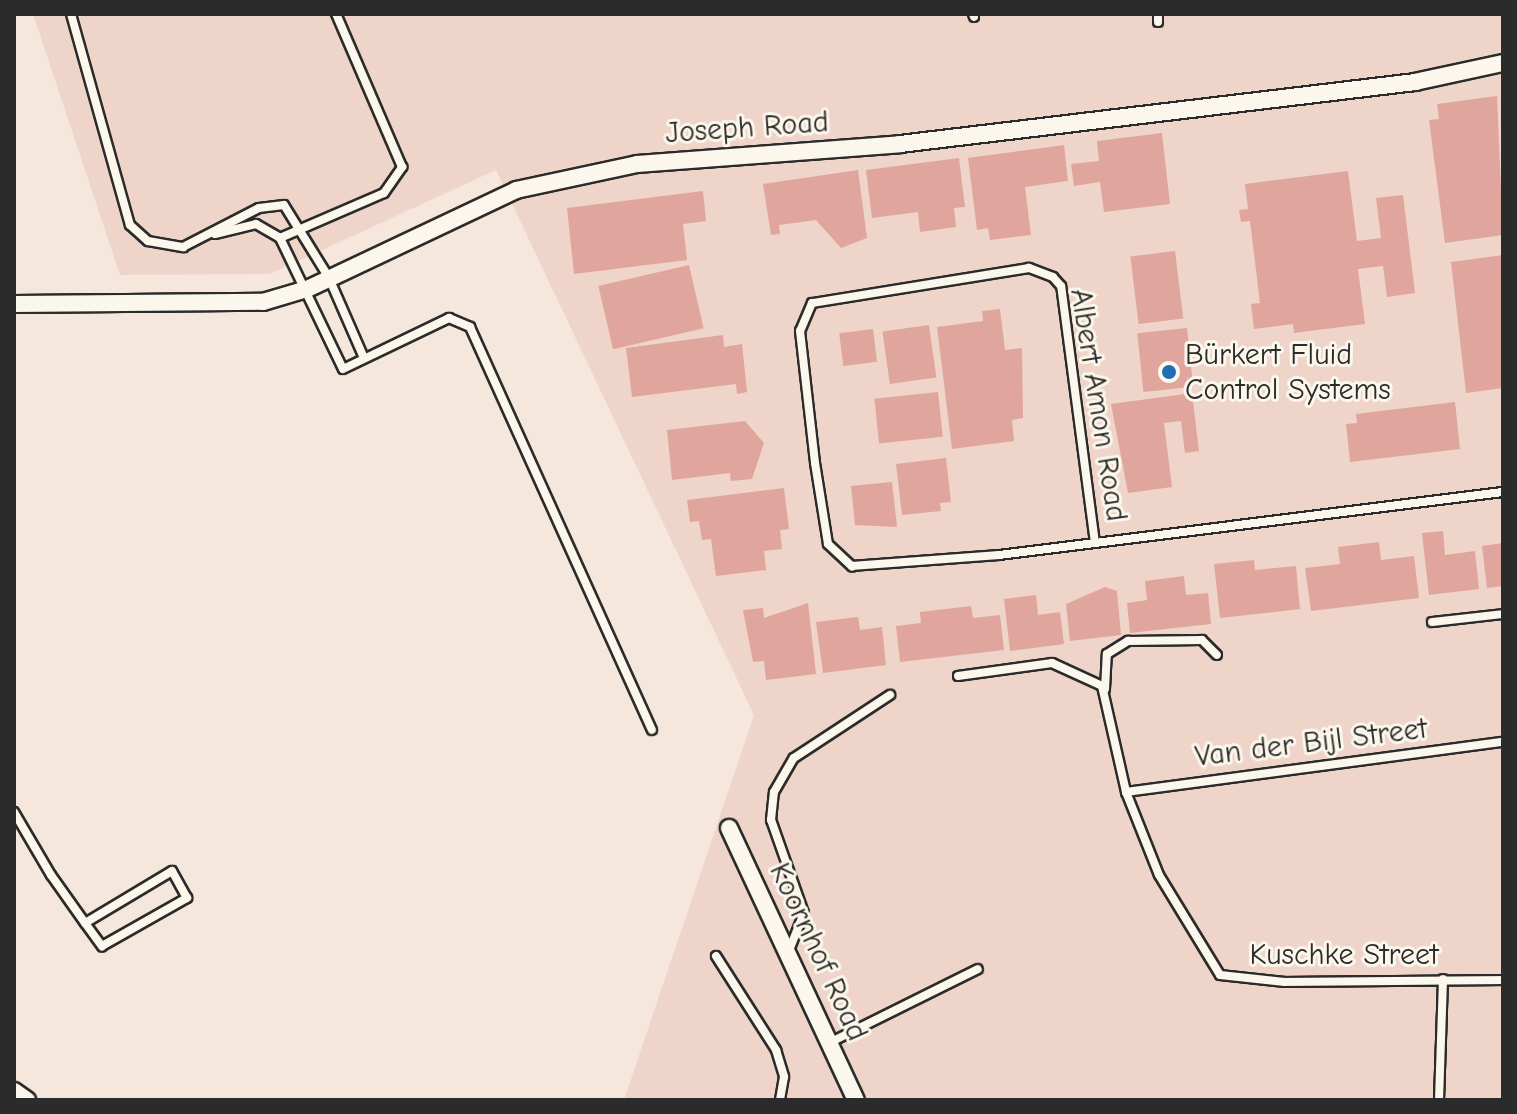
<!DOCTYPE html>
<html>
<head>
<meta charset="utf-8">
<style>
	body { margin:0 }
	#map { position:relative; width:1517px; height:1114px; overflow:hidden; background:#f6e7dc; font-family:"Comic Neue",sans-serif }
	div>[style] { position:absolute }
	.built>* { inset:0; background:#efd4c9 }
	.building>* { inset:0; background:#e0a69d; transform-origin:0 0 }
	.roads { filter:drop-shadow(2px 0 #2b2b2b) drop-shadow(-2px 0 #2b2b2b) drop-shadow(0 2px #2b2b2b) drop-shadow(0 -2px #2b2b2b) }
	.service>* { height:8px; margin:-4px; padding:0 4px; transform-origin:4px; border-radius:4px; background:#fbf7ec }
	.minor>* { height:16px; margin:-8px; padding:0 8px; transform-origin:8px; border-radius:8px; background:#fbf7ec }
	.dots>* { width:22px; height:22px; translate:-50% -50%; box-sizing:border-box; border:4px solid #fbf7ec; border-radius:50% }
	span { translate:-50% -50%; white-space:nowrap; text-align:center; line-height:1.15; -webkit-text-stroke:6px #fbf7ec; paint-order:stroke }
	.street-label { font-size:30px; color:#2b2b2b }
	.poi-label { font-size:30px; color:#2b2b2b }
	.left { translate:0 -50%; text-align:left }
	.frame { position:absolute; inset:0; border:16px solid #2b2b2b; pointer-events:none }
</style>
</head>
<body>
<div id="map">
	<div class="built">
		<div style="clip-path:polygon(33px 14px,1503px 14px,1503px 1100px,624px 1100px,754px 715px,496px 170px,270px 274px,120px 275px)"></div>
	</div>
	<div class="building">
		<div style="clip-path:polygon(1497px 96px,1503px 235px,1445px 243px,1429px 120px,1439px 119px,1437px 104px)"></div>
		<div style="clip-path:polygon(1162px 133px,1170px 204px,1104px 212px,1100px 182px,1074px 186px,1071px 164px,1099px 161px,1097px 141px)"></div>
		<div style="clip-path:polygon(1064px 145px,1068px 181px,1025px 187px,1031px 235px,990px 240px,988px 228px,977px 230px,968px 158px)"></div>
		<div style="clip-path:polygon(959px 158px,965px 207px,954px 208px,956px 227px,920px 232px,918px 212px,872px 218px,866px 170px)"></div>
		<div style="clip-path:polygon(858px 170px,867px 238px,841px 248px,816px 220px,779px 225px,780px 234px,771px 235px,763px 184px)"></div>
		<div style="clip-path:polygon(1348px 171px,1357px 241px,1381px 238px,1376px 198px,1403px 195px,1415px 293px,1387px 297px,1383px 266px,1358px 269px,1365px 324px,1294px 333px,1293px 324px,1254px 329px,1251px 304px,1260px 303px,1250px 221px,1241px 222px,1239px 210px,1248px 209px,1245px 184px)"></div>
		<div style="clip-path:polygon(703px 191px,706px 221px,683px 224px,687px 260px,574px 274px,567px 208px)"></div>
		<div style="left:1175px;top:251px;width:68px;height:45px;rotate:83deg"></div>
		<div style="clip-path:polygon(1503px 255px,1503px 388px,1466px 393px,1451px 262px)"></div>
		<div style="left:689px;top:265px;width:65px;height:93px;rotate:77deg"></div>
		<div style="clip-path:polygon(1000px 309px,1005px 350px,1022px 348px,1023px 418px,1012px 420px,1014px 441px,952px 449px,937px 327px,983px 321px,982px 311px)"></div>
		<div style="left:929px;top:325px;width:53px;height:47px;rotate:82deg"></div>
		<div style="left:1187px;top:328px;width:59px;height:50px;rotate:84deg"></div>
		<div style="left:873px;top:329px;width:33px;height:34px;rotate:83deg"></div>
		<div style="clip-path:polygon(723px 335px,724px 347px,742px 344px,747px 392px,737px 394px,736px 384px,632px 397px,626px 348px)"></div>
		<div style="left:938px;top:392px;width:45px;height:64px;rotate:84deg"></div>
		<div style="clip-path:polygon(1192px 393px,1199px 451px,1185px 453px,1181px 421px,1164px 423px,1172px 487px,1128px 493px,1111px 404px)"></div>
		<div style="clip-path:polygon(1455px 402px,1460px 449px,1350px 462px,1346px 424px,1357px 423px,1356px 414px)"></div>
		<div style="clip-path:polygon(745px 421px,764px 443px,752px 479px,731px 481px,730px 473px,672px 480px,667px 430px)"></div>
		<div style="clip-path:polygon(946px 458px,951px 502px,940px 503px,941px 511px,902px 515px,896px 464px)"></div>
		<div style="clip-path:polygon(892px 482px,897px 527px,855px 525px,851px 486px)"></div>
		<div style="clip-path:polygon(784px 488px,789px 529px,780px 530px,782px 549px,764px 551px,766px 570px,716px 576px,711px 539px,702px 540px,699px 521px,690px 522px,687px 500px)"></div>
		<div style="clip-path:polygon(1443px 531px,1445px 555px,1475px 551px,1479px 589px,1429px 595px,1422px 533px)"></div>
		<div style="clip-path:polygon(1379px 542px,1381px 560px,1414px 556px,1419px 598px,1311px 611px,1305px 568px,1340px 564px,1338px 547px)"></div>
		<div style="clip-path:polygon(1503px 543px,1503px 586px,1487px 588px,1482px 546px)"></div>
		<div style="clip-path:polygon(1254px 560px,1255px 570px,1296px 566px,1300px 609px,1220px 618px,1214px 564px)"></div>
		<div style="clip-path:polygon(1184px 576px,1186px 595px,1208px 593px,1211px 624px,1130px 633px,1127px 603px,1147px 600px,1145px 581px)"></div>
		<div style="clip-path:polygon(1105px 587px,1117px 591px,1121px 635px,1070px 641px,1066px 604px)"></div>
		<div style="clip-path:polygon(1036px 595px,1038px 615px,1060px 612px,1064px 644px,1010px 651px,1004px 599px)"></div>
		<div style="clip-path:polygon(808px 603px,816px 674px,766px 680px,764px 661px,753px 662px,743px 610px,763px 608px,764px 618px)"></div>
		<div style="clip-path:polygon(971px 606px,973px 618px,1000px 615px,1004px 650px,900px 662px,896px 626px,921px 623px,920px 612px)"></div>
		<div style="clip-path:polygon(858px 617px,860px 630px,882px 627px,886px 665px,823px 673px,816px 622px)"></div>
	</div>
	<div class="roads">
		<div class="service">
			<div style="left:71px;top:14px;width:219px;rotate:74.4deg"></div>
			<div style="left:130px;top:225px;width:24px;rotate:42deg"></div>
			<div style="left:148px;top:241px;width:36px;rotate:10deg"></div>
			<div style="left:183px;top:247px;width:85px;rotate:-27.2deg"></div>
			<div style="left:259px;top:208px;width:25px;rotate:-7deg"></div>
			<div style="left:284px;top:205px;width:86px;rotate:58.3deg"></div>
			<div style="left:329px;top:278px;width:87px;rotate:66.4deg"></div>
			<div style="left:973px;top:14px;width:3px;rotate:72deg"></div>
			<div style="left:1158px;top:14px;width:8px;rotate:90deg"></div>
			<div style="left:215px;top:234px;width:42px;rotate:-13.7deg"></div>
			<div style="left:256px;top:224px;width:28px;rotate:30deg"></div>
			<div style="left:280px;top:238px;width:145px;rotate:64.3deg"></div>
			<div style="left:343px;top:369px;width:118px;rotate:-25.7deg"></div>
			<div style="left:449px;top:318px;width:23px;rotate:23deg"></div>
			<div style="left:470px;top:327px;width:442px;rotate:65.7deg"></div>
			<div style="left:280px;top:238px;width:113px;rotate:-23.4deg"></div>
			<div style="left:384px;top:193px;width:32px;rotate:-55deg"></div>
			<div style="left:402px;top:167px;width:167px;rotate:-113.3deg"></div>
			<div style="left:1095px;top:543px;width:259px;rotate:-97.5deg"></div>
			<div style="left:1061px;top:286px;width:12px;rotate:-132deg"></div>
			<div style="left:1053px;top:277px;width:26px;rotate:-159deg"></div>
			<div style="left:1029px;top:268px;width:220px;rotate:170.8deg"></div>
			<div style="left:812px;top:303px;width:30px;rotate:113deg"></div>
			<div style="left:800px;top:331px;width:133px;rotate:83.5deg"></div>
			<div style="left:815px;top:463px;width:82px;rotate:80.9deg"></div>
			<div style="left:828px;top:544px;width:33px;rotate:43deg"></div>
			<div style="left:852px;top:566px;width:147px;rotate:-4.3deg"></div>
			<div style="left:999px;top:555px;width:508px;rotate:-7.13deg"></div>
			<div style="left:1432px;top:622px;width:71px;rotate:-6.4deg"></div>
			<div style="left:958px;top:676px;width:95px;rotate:-7.9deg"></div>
			<div style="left:1052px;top:663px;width:55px;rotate:24.7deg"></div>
			<div style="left:1102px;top:686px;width:109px;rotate:77.2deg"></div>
			<div style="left:1126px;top:792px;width:89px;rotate:68.3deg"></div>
			<div style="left:1159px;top:875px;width:117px;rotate:58.6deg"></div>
			<div style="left:1220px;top:975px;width:65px;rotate:6.1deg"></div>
			<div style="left:1285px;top:982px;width:218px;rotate:-0.5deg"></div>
			<div style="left:1105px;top:689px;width:35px;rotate:-87deg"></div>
			<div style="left:1107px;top:654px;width:25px;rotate:-32deg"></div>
			<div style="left:1128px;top:641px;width:74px;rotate:-0.8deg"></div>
			<div style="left:1202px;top:640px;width:21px;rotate:45deg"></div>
			<div style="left:1126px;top:792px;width:380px;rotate:-7.6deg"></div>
			<div style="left:14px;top:812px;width:73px;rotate:59.6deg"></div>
			<div style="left:51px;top:875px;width:59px;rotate:54.7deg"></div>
			<div style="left:85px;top:923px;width:29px;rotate:54deg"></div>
			<div style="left:102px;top:946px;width:98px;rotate:-29.5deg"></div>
			<div style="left:187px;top:898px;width:31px;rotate:-119deg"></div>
			<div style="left:172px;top:871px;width:101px;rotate:149.1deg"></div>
			<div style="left:788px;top:953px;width:43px;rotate:-68.2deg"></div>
			<div style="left:804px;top:913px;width:99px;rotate:-109.5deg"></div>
			<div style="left:771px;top:820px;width:28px;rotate:-84deg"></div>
			<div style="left:774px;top:792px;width:39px;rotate:-60deg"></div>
			<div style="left:794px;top:758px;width:115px;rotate:-33.3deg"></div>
			<div style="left:716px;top:956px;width:112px;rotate:57.4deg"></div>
			<div style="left:776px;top:1050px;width:28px;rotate:73deg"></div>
			<div style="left:784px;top:1077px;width:23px;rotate:100deg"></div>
			<div style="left:829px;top:1043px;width:166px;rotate:-26.4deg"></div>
			<div style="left:1439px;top:1100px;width:121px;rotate:-88.1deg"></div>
		</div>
		<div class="minor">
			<div style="left:14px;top:304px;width:249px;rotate:-0.5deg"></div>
			<div style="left:263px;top:302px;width:46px;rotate:-16.5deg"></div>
			<div style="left:307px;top:289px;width:231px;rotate:-25.3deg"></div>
			<div style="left:516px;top:190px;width:124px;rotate:-12.1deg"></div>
			<div style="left:637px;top:164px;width:264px;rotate:-4.3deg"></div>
			<div style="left:900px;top:144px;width:519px;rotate:-6.86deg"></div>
			<div style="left:1415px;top:82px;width:90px;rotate:-12.2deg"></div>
			<div style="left:729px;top:828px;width:300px;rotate:65deg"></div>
			<div style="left:14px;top:1091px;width:16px;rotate:35deg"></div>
		</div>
	</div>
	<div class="dots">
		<div style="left:1169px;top:372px;background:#1f6fb2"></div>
	</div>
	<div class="street-label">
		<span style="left:747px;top:128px;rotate:-4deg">Joseph Road</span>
		<span style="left:1098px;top:405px;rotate:81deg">Albert Amon Road</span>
		<span style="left:1311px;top:743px;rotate:-7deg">Van der Bijl Street</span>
		<span style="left:818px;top:952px;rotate:65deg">Koornhof Road</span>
		<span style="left:1344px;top:955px">Kuschke Street</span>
	</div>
	<div class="poi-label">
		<span class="left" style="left:1185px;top:372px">Bürkert Fluid<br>Control Systems</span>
	</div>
	<div class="frame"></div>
</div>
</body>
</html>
